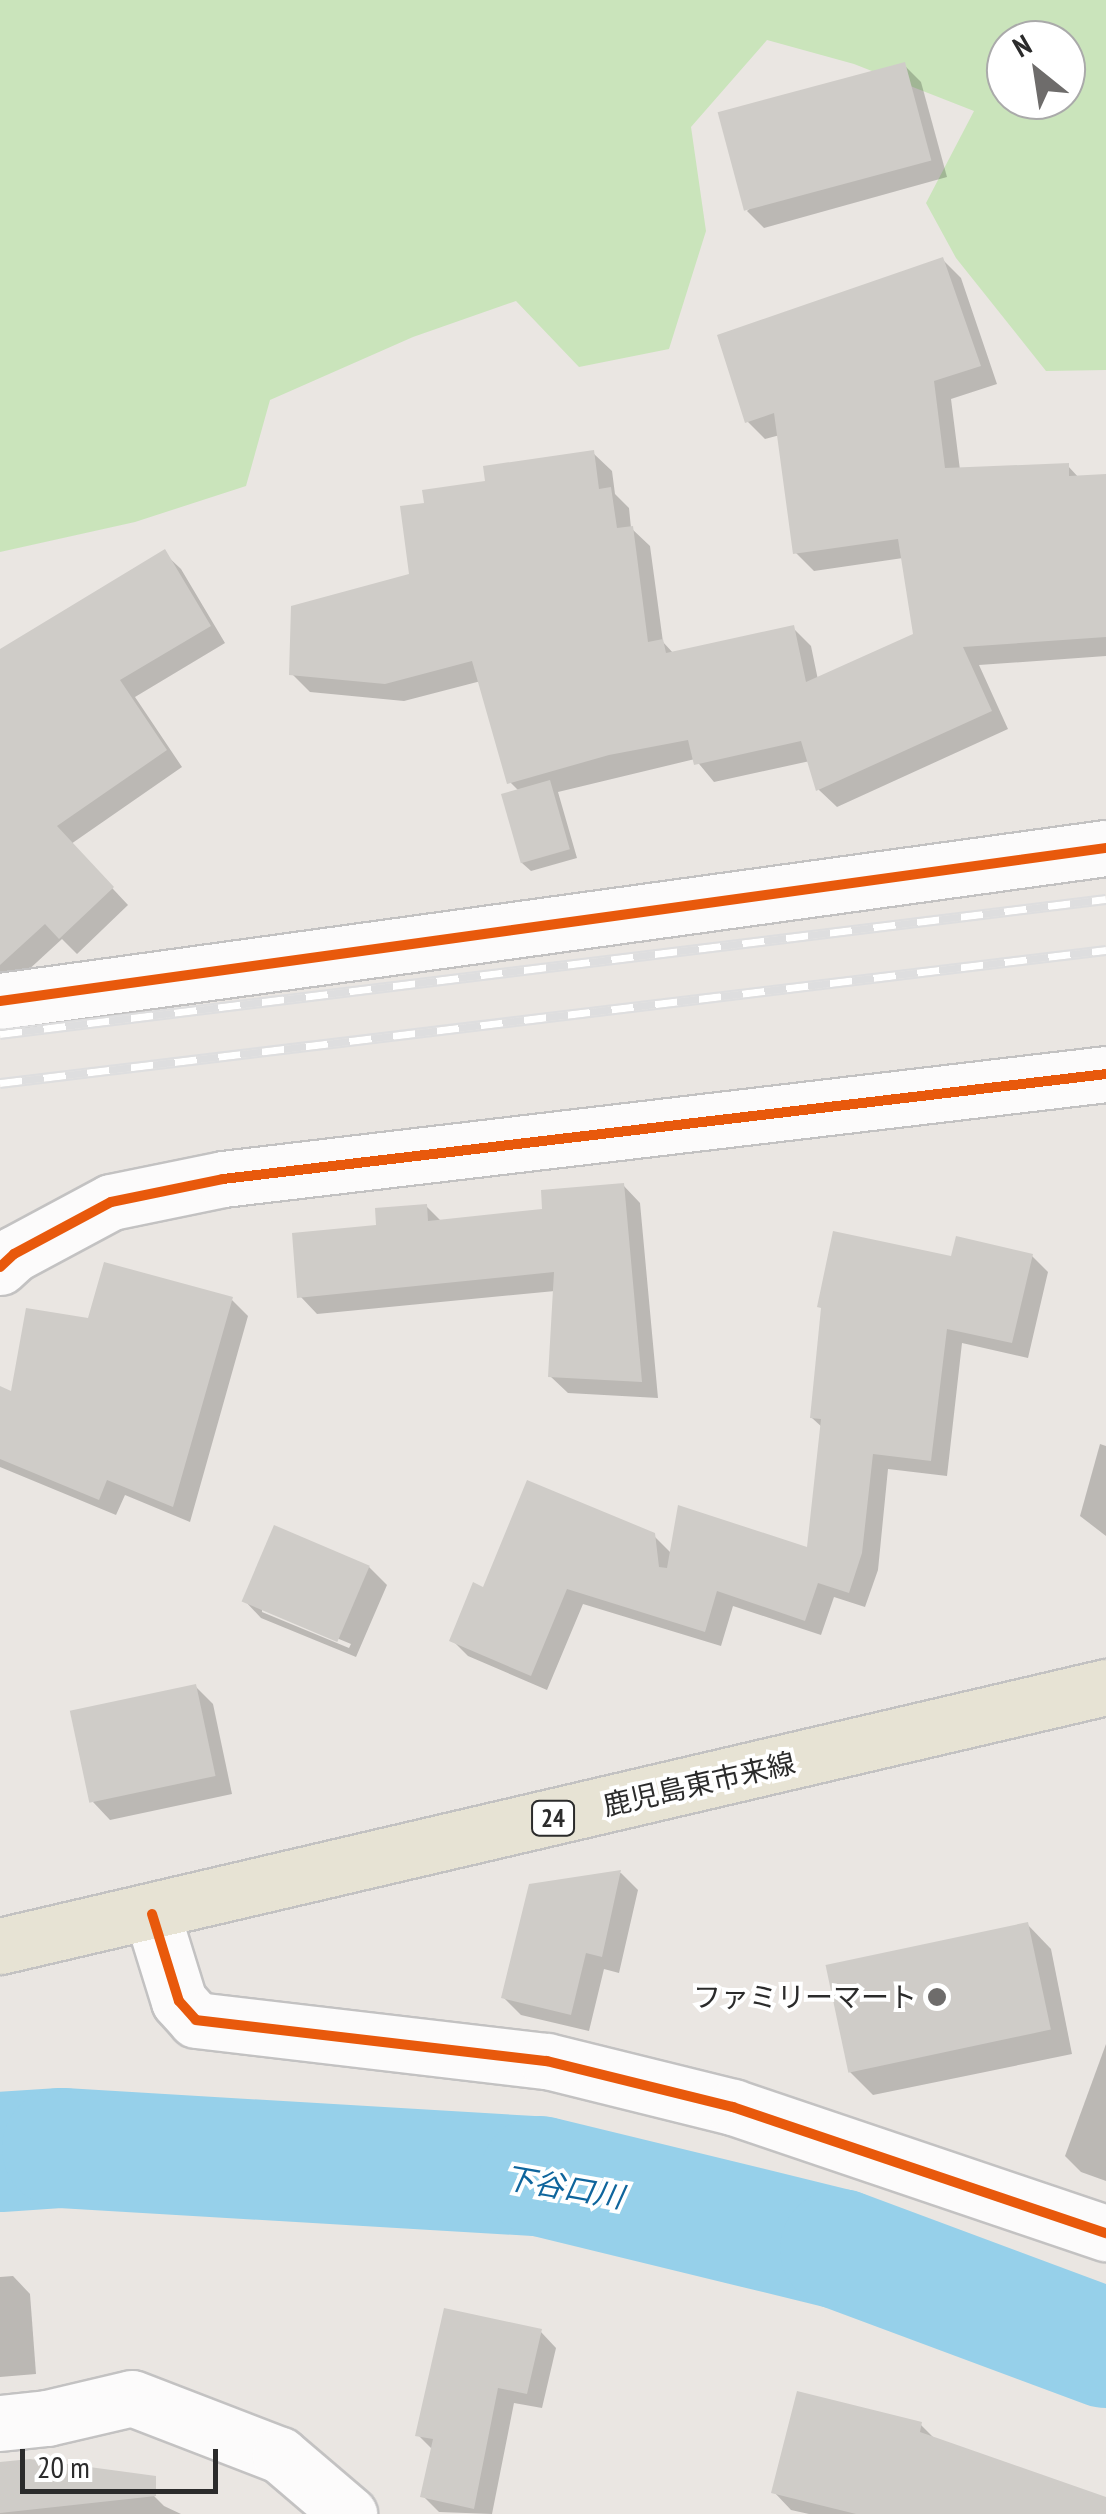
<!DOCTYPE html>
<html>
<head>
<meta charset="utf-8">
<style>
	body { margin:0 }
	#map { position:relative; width:1106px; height:2514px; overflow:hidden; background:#eae6e2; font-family:"PT Sans Narrow","Noto Sans JP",sans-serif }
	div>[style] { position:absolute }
	.green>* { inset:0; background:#cae4bb }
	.shadow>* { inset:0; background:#0003 }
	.river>* { height:120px; margin:-60px; padding:0 60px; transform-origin:60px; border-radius:60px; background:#96d0ea }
	.building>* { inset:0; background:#cfccc8; transform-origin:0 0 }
	.roads { filter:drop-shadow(2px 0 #c3c2c2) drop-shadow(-2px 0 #c3c2c2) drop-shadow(0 2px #c3c2c2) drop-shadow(0 -2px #c3c2c2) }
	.minor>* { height:55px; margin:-27.5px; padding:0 27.5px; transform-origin:27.5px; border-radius:27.5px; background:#fcfbfb }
	.major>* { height:55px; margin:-27.5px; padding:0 27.5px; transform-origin:27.5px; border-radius:27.5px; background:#e7e3d4 }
	.rail>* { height:11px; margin-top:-5.5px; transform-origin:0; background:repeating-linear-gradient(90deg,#fff 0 22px,#dededf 0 44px); box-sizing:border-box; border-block:2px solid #dededf }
	.cycleway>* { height:10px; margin:-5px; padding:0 5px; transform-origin:5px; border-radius:5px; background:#e8590c }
	.dots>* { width:28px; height:28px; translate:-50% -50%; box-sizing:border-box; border:5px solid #fff; border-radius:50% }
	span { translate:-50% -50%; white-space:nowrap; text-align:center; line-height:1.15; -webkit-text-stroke:8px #fff; paint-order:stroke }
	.shield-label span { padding:2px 8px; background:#fff; border:2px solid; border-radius:8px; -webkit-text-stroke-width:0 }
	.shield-label { font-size:25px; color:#2b2b2b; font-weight:700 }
	.street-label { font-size:28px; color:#2b2b2b }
	.poi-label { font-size:28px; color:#2b2b2b }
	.right { translate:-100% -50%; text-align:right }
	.water-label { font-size:30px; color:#0f659c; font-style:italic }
	.north { position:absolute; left:986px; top:20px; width:100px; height:100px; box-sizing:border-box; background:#fff; border:2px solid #aaa; border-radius:50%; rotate:330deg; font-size:28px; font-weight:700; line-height:40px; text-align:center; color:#2b2b2b }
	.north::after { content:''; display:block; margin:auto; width:35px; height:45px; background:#6e6c6b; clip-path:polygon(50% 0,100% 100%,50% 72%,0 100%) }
	.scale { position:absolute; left:20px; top:2449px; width:198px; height:45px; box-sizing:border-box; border:5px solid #2b2b2b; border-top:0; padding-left:12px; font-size:30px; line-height:35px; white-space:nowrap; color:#2b2b2b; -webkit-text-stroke:8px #fff; paint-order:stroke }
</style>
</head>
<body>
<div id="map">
	<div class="green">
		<div style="clip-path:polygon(evenodd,0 0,1106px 0,1106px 370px,1046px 371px,956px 258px,926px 203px,974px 111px,854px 64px,767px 40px,691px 127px,706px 231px,669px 349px,579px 367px,516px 301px,413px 337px,270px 400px,246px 486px,135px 522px,0 552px,0 0,1006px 40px,1066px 40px,1066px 100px,1006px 100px,1006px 40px)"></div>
	</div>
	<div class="shadow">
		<div style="clip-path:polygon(904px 65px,921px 82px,947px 177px,764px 228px,747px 211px)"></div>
		<div style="clip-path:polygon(943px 260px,961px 278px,997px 384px,951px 399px,960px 470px,1068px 466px,1080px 479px,1106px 479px,1106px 656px,979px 665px,1008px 729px,837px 807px,819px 790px,810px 761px,714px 782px,695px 759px,558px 792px,577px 858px,531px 871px,522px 863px,520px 792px,510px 782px,481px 681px,404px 701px,310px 692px,292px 674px,412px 576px,426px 505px,593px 453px,612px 471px,615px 494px,629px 508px,631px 528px,650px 546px,663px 642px,674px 654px,793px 628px,811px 646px,818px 680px,915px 636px,903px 558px,814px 571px,796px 553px,780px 435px,765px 439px,747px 421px)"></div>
		<div style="clip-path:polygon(164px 553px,181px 569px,225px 643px,135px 697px,182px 767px,71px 844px,128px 905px,77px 954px,62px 939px,12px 985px,0 973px,0 652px)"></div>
		<div style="clip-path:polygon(623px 1185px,640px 1203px,658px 1398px,568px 1393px,550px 1376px,555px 1291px,317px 1314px,300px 1296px,379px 1227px,426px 1206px,442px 1222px,545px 1211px)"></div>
		<div style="clip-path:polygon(1032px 1256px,1048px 1272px,1028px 1358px,962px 1343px,947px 1476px,888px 1469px,878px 1570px,865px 1607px,834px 1597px,821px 1635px,733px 1606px,721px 1646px,583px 1604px,547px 1690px,468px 1656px,452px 1640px,484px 1590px,654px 1536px,672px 1554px,809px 1550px,823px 1428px,812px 1418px,953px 1259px)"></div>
		<div style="clip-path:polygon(231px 1299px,248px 1316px,190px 1522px,125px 1495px,116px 1515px,0 1467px,0 1389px,13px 1394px)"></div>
		<div style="clip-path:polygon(1100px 1444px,1106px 1446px,1106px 1536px,1080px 1516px)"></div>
		<div style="clip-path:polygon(evenodd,275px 1528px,369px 1567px,387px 1585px,356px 1657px,261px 1618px,244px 1600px,275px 1528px,262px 1607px,351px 1644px,349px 1648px,262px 1612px,262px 1607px)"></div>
		<div style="clip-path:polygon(195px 1686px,213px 1704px,232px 1794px,110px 1820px,93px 1802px)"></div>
		<div style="clip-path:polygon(621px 1873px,638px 1890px,619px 1973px,604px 1969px,589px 2031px,521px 2015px,504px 1998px,531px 1887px)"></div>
		<div style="clip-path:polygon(1027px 1924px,1051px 1949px,1072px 2054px,873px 2095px,849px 2071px)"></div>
		<div style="clip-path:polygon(1106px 2044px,1106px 2181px,1081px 2172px,1065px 2156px)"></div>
		<div style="clip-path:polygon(13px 2276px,30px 2294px,36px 2374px,0 2377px,0 2277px)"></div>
		<div style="clip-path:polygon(541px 2332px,556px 2348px,542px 2408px,514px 2403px,492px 2514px,439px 2512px,423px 2496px,433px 2450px,418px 2435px)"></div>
		<div style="clip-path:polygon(921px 2425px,936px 2440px,1106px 2499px,1106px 2514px,809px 2514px,791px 2510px,774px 2492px)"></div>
		<div style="clip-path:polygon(0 2464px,146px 2488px,164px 2506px,181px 2514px,0 2514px)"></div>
	</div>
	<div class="river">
		<div style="left:0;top:2152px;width:62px;rotate:-3.7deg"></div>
		<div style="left:62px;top:2148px;width:479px;rotate:3.4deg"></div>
		<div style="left:540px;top:2176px;width:309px;rotate:13.7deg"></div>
		<div style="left:840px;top:2249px;width:284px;rotate:20.4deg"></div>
	</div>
	<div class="building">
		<div style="left:905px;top:62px;width:102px;height:194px;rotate:75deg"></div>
		<div style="clip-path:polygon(943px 257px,981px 366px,934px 381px,945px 468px,1069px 463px,1069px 476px,1106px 474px,1106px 637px,963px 647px,992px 711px,816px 791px,801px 741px,694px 765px,688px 740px,609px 755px,507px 784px,472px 661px,385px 684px,289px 675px,291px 606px,409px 574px,400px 506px,424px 503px,422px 490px,485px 481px,483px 466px,594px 450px,599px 489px,611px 487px,617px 528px,633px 526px,648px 642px,663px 639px,666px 653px,794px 625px,806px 682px,913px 634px,898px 539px,793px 554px,774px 413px,745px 423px,717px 335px)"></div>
		<div style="clip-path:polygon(165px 549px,211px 626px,120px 680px,167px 750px,57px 826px,114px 887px,59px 939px,45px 924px,0 965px,0 649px)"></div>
		<div style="left:550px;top:780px;width:72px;height:51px;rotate:74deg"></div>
		<div style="clip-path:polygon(624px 1183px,642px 1382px,548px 1377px,554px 1272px,297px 1298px,292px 1233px,376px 1225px,375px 1208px,427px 1204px,428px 1221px,542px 1209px,541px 1190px)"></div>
		<div style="clip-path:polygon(833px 1231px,951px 1256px,956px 1236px,1033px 1254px,1012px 1343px,947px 1329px,931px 1461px,873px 1454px,862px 1553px,849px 1593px,818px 1583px,805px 1621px,717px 1591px,705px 1632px,567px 1589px,531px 1676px,449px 1641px,473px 1582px,483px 1587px,527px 1480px,655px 1533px,659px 1567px,667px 1568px,678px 1505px,807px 1547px,821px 1419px,810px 1418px,821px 1308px,817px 1307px)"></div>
		<div style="clip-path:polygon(104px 1262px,233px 1297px,173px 1507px,107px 1480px,99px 1500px,0 1459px,0 1386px,11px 1391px,26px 1308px,88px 1318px)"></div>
		<div style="left:274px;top:1525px;width:104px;height:83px;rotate:23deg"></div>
		<div style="left:196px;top:1684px;width:94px;height:129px;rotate:78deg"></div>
		<div style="clip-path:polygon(621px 1870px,602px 1957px,586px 1953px,571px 2015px,501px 1998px,529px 1884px)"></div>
		<div style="left:1028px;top:1922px;width:110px;height:207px;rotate:78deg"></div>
		<div style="clip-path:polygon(444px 2308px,542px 2329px,527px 2394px,498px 2388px,474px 2509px,420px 2497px,433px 2439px,415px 2436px)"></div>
		<div style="clip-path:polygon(797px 2391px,922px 2422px,920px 2432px,1106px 2497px,1106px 2514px,856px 2514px,771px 2493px)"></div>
		<div style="clip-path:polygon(30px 2459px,156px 2476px,156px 2496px,0 2513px,0 2462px)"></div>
	</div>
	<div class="roads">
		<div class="minor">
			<div style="left:0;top:1001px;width:1117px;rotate:-7.88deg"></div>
			<div style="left:0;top:1267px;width:19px;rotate:-43deg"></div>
			<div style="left:14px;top:1254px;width:110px;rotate:-28.2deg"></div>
			<div style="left:111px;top:1202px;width:114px;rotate:-11.6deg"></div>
			<div style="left:223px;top:1179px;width:889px;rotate:-6.78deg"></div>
			<div style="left:152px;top:1914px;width:91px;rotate:72.8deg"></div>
			<div style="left:179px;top:2001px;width:25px;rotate:48deg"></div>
			<div style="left:196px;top:2020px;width:353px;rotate:6.7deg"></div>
			<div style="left:547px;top:2061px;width:192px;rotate:13.9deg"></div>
			<div style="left:733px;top:2107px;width:394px;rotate:18.7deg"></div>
			<div style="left:0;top:2423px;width:47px;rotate:-6.1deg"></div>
			<div style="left:47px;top:2418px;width:87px;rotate:-13.2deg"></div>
			<div style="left:132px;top:2398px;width:159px;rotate:21.1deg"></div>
			<div style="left:280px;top:2455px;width:91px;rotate:40.5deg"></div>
		</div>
		<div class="major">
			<div style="left:0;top:1946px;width:1136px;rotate:-13.18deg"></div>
		</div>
	</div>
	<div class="rail">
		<div style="left:0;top:1034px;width:1114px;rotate:-6.96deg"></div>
		<div style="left:0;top:1083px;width:1114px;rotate:-6.86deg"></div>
	</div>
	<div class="cycleway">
		<div style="left:0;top:1001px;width:1117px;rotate:-7.88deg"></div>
		<div style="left:0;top:1267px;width:19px;rotate:-43deg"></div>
		<div style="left:14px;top:1254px;width:110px;rotate:-28.2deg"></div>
		<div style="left:111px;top:1202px;width:114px;rotate:-11.6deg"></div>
		<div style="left:223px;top:1179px;width:889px;rotate:-6.78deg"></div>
		<div style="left:152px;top:1914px;width:91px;rotate:72.8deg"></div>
		<div style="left:179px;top:2001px;width:25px;rotate:48deg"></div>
		<div style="left:196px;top:2020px;width:353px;rotate:6.7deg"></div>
		<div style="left:547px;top:2061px;width:192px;rotate:13.9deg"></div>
		<div style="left:733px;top:2107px;width:394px;rotate:18.7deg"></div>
	</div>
	<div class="dots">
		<div style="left:937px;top:1997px;background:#6e6c6b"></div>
	</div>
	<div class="shield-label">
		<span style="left:553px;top:1818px">24</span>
	</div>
	<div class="street-label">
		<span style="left:699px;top:1784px;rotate:-13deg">鹿児島東市来線</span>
	</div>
	<div class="poi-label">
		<span class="right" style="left:917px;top:1997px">ファミリーマート</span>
	</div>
	<div class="water-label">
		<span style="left:564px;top:2187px;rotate:10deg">下谷口川</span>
	</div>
	<div class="north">N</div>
	<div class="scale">20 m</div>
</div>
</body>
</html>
